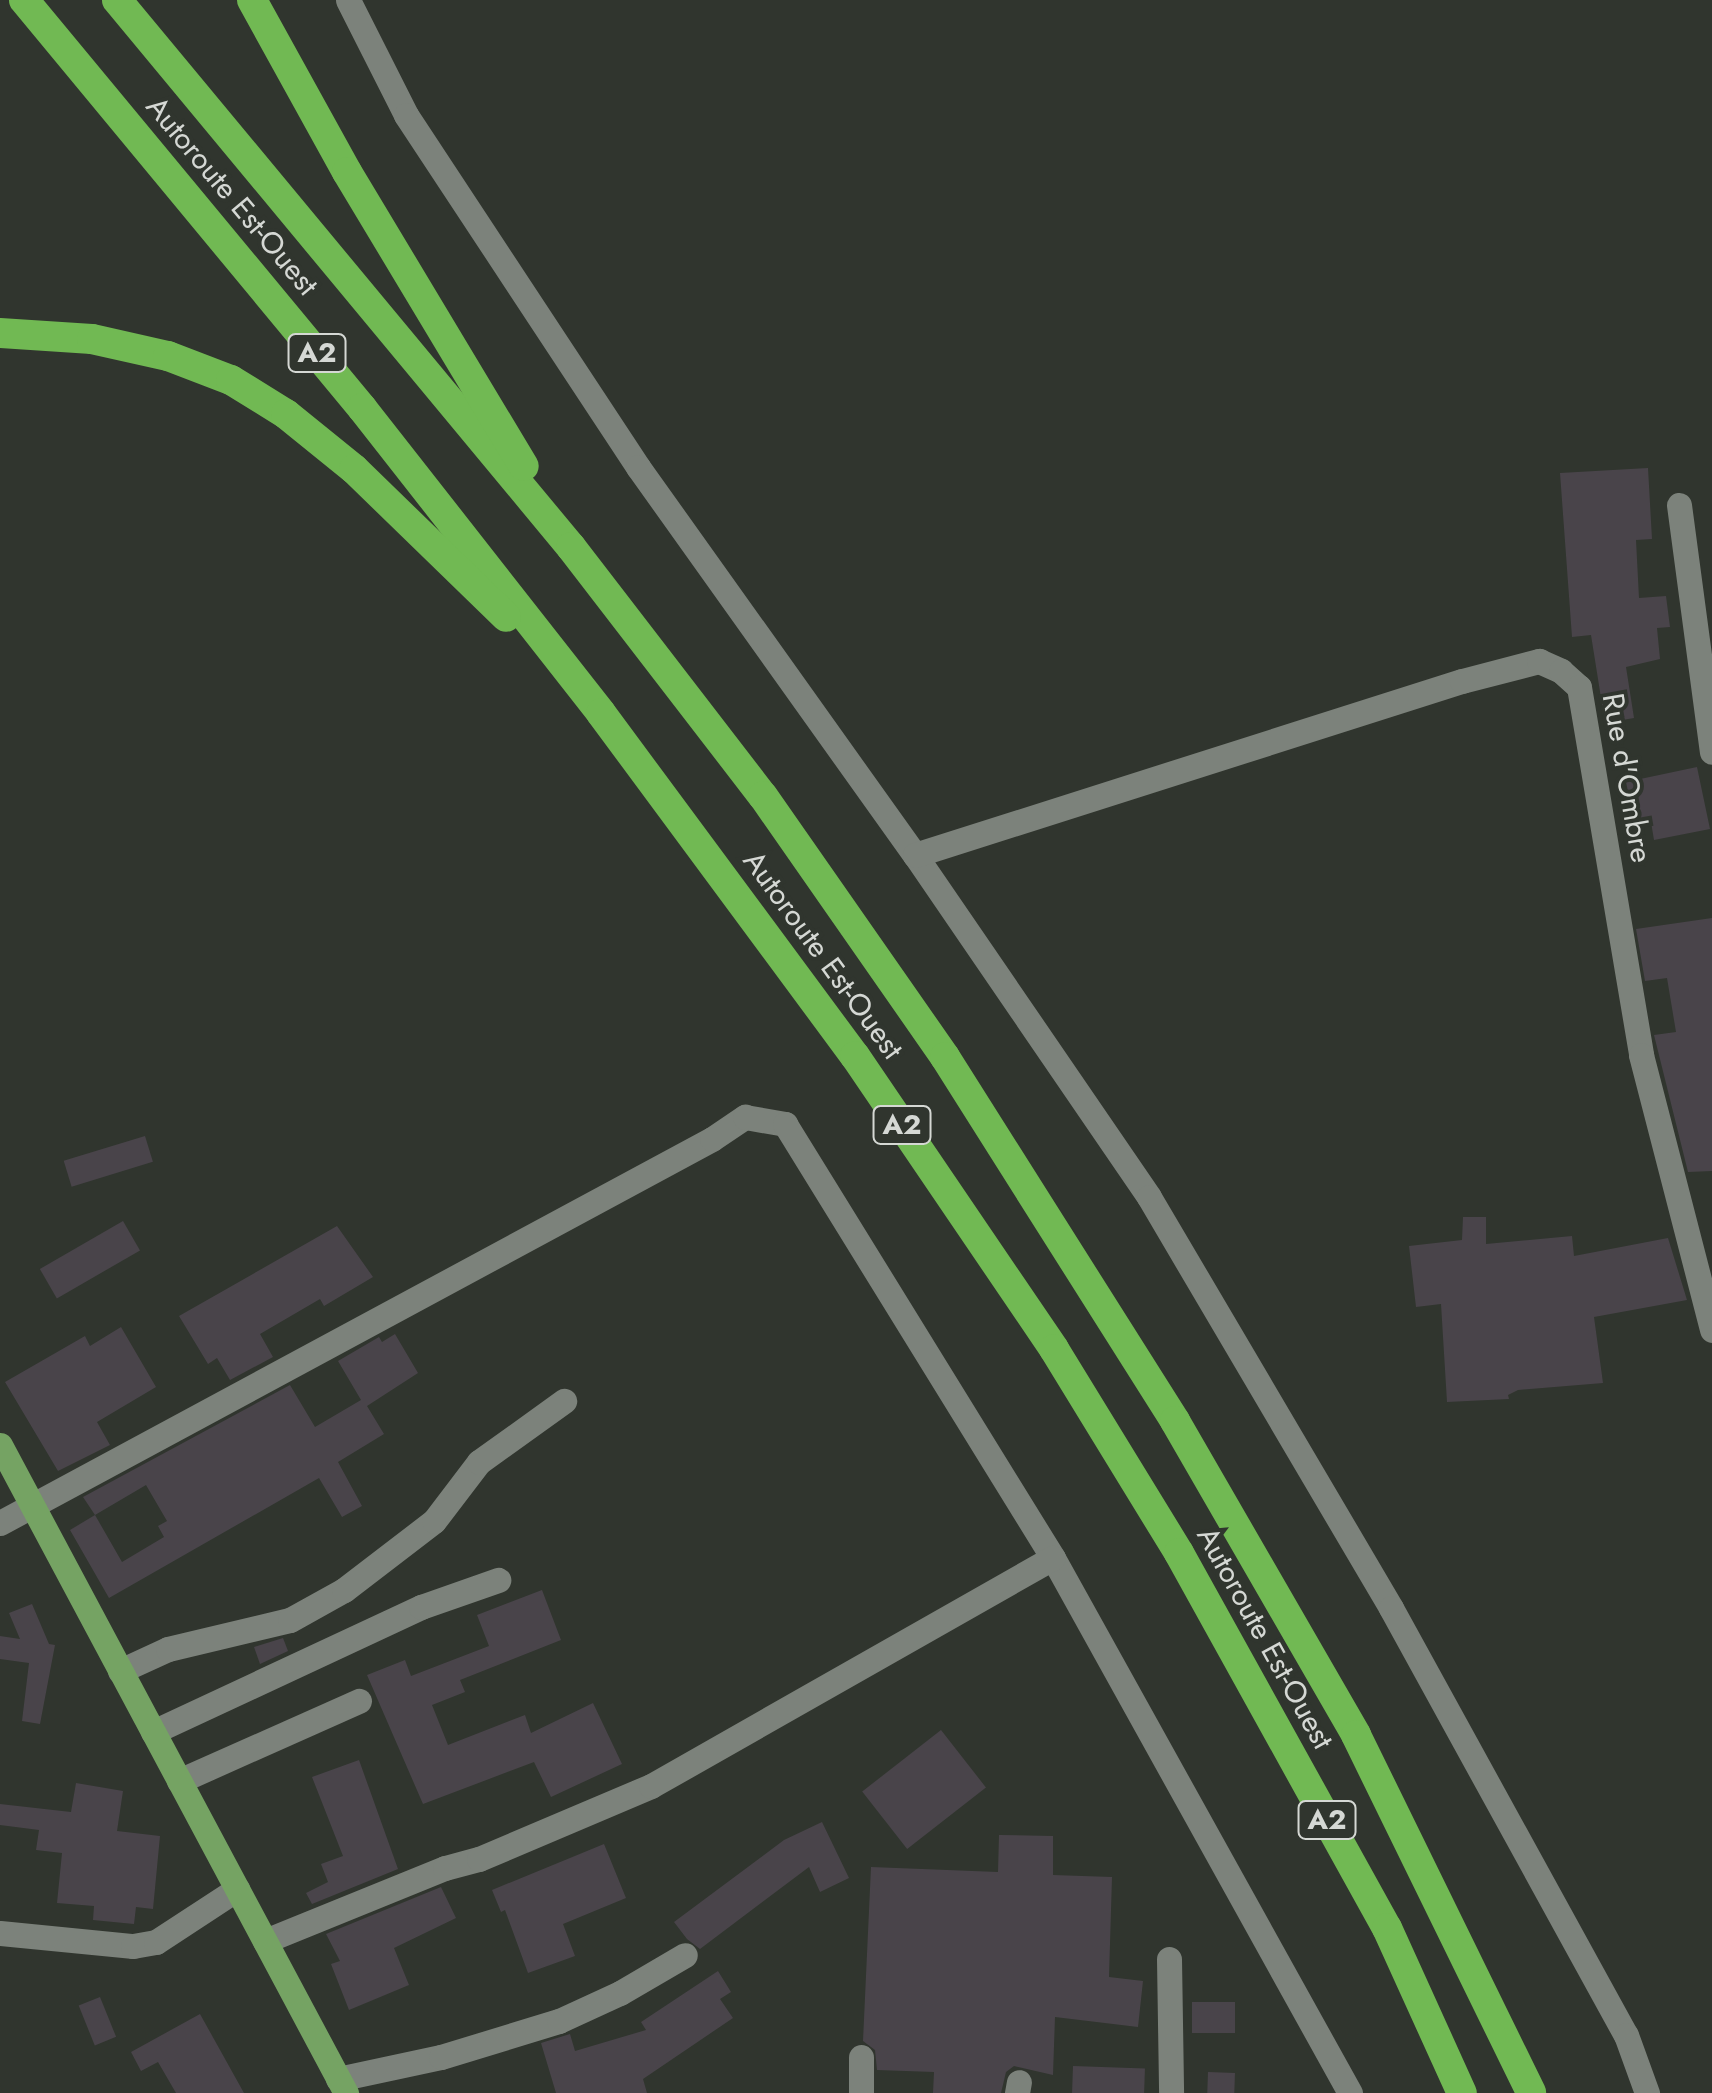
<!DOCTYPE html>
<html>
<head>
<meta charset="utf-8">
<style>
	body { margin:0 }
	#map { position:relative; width:1712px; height:2093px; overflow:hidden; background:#30352e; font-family:Jost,sans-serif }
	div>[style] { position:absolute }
	.building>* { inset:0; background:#49444a; transform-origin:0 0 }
	.minor>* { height:25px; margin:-12.5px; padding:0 12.5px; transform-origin:12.5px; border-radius:12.5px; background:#7c827b }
	.major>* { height:25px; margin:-12.5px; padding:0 12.5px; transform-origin:12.5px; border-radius:12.5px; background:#75a363 }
	.highway>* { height:30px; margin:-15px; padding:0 15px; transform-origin:15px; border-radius:15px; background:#71b953 }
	span { translate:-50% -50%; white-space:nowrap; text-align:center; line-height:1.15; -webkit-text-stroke:8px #30352e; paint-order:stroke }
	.shield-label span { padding:2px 8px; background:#30352e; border:2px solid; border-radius:8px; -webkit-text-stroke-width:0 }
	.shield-label { font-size:28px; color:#d5d8d4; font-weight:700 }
	.street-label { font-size:30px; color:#d5d8d4 }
</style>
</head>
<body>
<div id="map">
	<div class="building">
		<div style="clip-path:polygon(1648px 468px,1652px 539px,1636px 540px,1639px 598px,1666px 596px,1670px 627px,1657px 628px,1660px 659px,1626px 667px,1634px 718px,1605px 723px,1591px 635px,1572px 637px,1560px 473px)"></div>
		<div style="clip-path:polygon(1697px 767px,1710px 829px,1654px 840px,1651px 822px,1635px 826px,1626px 782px)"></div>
		<div style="clip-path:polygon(1712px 918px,1712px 1171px,1688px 1172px,1654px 1035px,1676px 1032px,1667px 978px,1645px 981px,1636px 929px)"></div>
		<div style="left:145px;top:1136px;width:27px;height:85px;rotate:73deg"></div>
		<div style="clip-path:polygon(1463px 1217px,1486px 1217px,1486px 1244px,1572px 1236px,1574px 1256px,1668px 1238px,1687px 1300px,1594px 1317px,1603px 1383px,1518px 1390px,1508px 1395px,1509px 1399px,1447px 1402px,1441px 1304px,1416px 1307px,1409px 1246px,1462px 1240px)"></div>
		<div style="left:123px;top:1221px;width:34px;height:96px;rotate:60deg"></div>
		<div style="clip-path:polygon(337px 1226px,373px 1277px,324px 1306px,320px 1299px,260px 1334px,273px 1357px,230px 1380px,217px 1358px,208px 1364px,179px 1316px)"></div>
		<div style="clip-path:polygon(121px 1327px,156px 1387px,97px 1422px,110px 1445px,58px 1471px,5px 1382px,85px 1336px,90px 1346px)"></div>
		<div style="clip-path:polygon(evenodd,395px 1334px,418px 1373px,367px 1406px,384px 1434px,338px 1462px,362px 1506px,342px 1517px,319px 1478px,109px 1598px,70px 1530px,95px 1515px,83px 1497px,290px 1385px,315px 1427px,361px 1400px,338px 1361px,379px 1337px,382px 1342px,395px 1334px,146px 1485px,167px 1521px,158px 1526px,164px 1537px,122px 1562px,95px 1515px,146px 1485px)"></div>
		<div style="clip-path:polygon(542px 1590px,561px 1640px,460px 1680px,465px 1692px,432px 1705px,448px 1745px,525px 1715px,531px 1733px,593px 1703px,622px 1764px,551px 1797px,534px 1762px,423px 1804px,367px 1675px,405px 1660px,411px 1676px,489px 1646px,477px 1615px)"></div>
		<div style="clip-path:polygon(32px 1604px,49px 1644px,55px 1645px,40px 1724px,22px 1721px,29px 1663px,0 1659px,0 1636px,20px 1639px,9px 1613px)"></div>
		<div style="clip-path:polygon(283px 1638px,288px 1651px,260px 1664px,254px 1647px)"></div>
		<div style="left:941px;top:1730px;width:73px;height:100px;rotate:52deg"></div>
		<div style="clip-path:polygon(359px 1760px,398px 1869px,312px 1904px,306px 1893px,328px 1882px,321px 1864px,343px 1856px,312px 1777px)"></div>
		<div style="clip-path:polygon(76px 1783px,123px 1791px,117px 1831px,160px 1836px,153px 1909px,136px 1907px,134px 1924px,93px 1920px,94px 1906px,57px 1903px,62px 1853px,36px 1850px,39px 1830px,0 1825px,0 1804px,71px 1812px)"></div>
		<div style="clip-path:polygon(822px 1822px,849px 1878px,820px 1892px,809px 1867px,700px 1949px,687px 1939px,674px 1922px,784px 1840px)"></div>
		<div style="clip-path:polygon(999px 1835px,1053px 1836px,1053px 1875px,1112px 1877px,1109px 1977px,1143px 1981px,1138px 2027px,1055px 2017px,1053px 2075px,1014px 2066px,1006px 2072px,1001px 2093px,933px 2093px,934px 2072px,877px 2070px,875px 2050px,863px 2041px,871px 1867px,998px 1872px)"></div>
		<div style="clip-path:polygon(604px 1844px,626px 1898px,563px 1924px,575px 1956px,528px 1973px,505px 1910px,501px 1912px,492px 1890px)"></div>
		<div style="clip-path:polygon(441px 1887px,456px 1918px,394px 1948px,409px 1985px,349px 2010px,331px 1964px,340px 1961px,326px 1934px)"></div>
		<div style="clip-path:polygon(718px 1971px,731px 1992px,720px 1999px,733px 2018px,643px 2079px,647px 2093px,556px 2093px,541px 2043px,570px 2034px,575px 2051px,646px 2030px,641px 2022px)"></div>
		<div style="left:100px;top:1997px;width:43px;height:23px;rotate:68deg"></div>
		<div style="left:1192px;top:2002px;width:43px;height:31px"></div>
		<div style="clip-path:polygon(200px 2014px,244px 2093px,176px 2093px,158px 2062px,141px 2071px,131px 2052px)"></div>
		<div style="left:1073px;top:2066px;width:72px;height:27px;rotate:2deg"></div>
		<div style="left:1208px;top:2072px;width:27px;height:21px;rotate:2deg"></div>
	</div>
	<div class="minor">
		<div style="left:348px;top:0;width:129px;rotate:63.2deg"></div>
		<div style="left:406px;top:115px;width:422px;rotate:56.6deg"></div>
		<div style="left:638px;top:467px;width:477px;rotate:54.5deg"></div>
		<div style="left:915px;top:855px;width:414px;rotate:55.6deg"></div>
		<div style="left:1149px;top:1197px;width:477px;rotate:59.5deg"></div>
		<div style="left:1391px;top:1608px;width:487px;rotate:61.2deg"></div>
		<div style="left:1626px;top:2035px;width:62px;rotate:70.1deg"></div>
		<div style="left:1679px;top:505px;width:249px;rotate:82.4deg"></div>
		<div style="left:915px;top:855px;width:574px;rotate:-17.65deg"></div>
		<div style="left:1462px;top:681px;width:80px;rotate:-14.6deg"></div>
		<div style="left:1539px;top:661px;width:24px;rotate:24deg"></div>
		<div style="left:1561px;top:671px;width:24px;rotate:42deg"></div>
		<div style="left:1579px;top:687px;width:373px;rotate:80.4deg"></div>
		<div style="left:1641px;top:1055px;width:284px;rotate:75.5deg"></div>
		<div style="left:0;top:1523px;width:809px;rotate:-28.34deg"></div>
		<div style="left:712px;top:1139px;width:40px;rotate:-34deg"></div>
		<div style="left:745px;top:1117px;width:41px;rotate:9.9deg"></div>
		<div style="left:785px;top:1124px;width:510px;rotate:58.3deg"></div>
		<div style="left:1053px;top:1558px;width:612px;rotate:60.96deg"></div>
		<div style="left:120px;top:1671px;width:53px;rotate:-24.6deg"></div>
		<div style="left:168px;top:1649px;width:125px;rotate:-13.4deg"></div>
		<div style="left:290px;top:1620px;width:62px;rotate:-29.1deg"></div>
		<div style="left:344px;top:1590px;width:113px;rotate:-37.5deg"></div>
		<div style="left:434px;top:1521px;width:74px;rotate:-52.7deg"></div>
		<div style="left:479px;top:1462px;width:105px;rotate:-35.7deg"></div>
		<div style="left:153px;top:1732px;width:296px;rotate:-25deg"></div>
		<div style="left:421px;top:1607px;width:82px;rotate:-19.3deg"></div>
		<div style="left:179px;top:1781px;width:197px;rotate:-24deg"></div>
		<div style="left:0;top:1933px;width:134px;rotate:5.6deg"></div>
		<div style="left:133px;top:1946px;width:23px;rotate:-10deg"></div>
		<div style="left:156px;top:1942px;width:97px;rotate:-33.2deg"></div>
		<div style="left:265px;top:1941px;width:194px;rotate:-22.1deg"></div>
		<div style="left:445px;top:1868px;width:35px;rotate:-15deg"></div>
		<div style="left:479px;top:1859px;width:187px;rotate:-23deg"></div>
		<div style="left:651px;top:1786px;width:462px;rotate:-29.6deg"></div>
		<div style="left:1169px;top:1959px;width:134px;rotate:89.1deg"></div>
		<div style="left:861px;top:2057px;width:36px;rotate:90deg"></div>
		<div style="left:338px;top:2079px;width:105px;rotate:-12.1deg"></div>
		<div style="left:441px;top:2057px;width:123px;rotate:-17deg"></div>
		<div style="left:559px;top:2021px;width:67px;rotate:-24.7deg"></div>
		<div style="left:620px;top:1993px;width:75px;rotate:-30.3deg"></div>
		<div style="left:1017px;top:2093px;width:11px;rotate:-80deg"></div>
	</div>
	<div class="major">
		<div style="left:0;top:1445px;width:735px;rotate:61.9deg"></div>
	</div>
	<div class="highway">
		<div style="left:24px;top:0;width:530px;rotate:50.36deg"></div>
		<div style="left:362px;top:408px;width:387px;rotate:51.9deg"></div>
		<div style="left:601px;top:713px;width:427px;rotate:53.5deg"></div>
		<div style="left:855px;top:1056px;width:354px;rotate:55.8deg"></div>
		<div style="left:1054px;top:1349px;width:239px;rotate:58.5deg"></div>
		<div style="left:1179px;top:1553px;width:429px;rotate:61deg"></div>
		<div style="left:1387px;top:1928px;width:181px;rotate:65.6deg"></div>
		<div style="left:117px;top:0;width:711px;rotate:50.31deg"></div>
		<div style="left:571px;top:547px;width:314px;rotate:52.4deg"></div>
		<div style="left:763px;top:796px;width:318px;rotate:55.1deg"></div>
		<div style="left:945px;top:1057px;width:431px;rotate:57.7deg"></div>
		<div style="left:1175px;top:1421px;width:362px;rotate:60deg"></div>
		<div style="left:1356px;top:1735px;width:398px;rotate:63.9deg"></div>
		<div style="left:252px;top:0;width:196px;rotate:61.1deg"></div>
		<div style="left:347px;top:172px;width:343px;rotate:59deg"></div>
		<div style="left:0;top:333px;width:92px;rotate:3.7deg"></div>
		<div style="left:92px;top:339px;width:78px;rotate:12.6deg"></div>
		<div style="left:168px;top:356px;width:67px;rotate:20.9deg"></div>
		<div style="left:231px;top:380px;width:65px;rotate:31.7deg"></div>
		<div style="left:286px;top:414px;width:87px;rotate:39deg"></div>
		<div style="left:354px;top:469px;width:212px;rotate:44.2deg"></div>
	</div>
	<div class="shield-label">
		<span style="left:317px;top:353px">A2</span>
		<span style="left:902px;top:1125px">A2</span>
		<span style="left:1327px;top:1820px">A2</span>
	</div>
	<div class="street-label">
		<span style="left:232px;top:196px;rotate:50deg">Autoroute Est-Ouest</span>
		<span style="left:1627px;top:778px;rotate:80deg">Rue d'Ombre</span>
		<span style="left:823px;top:955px;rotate:54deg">Autoroute Est-Ouest</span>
		<span style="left:1265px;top:1638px;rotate:61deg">Autoroute Est-Ouest</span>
	</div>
</div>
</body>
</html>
